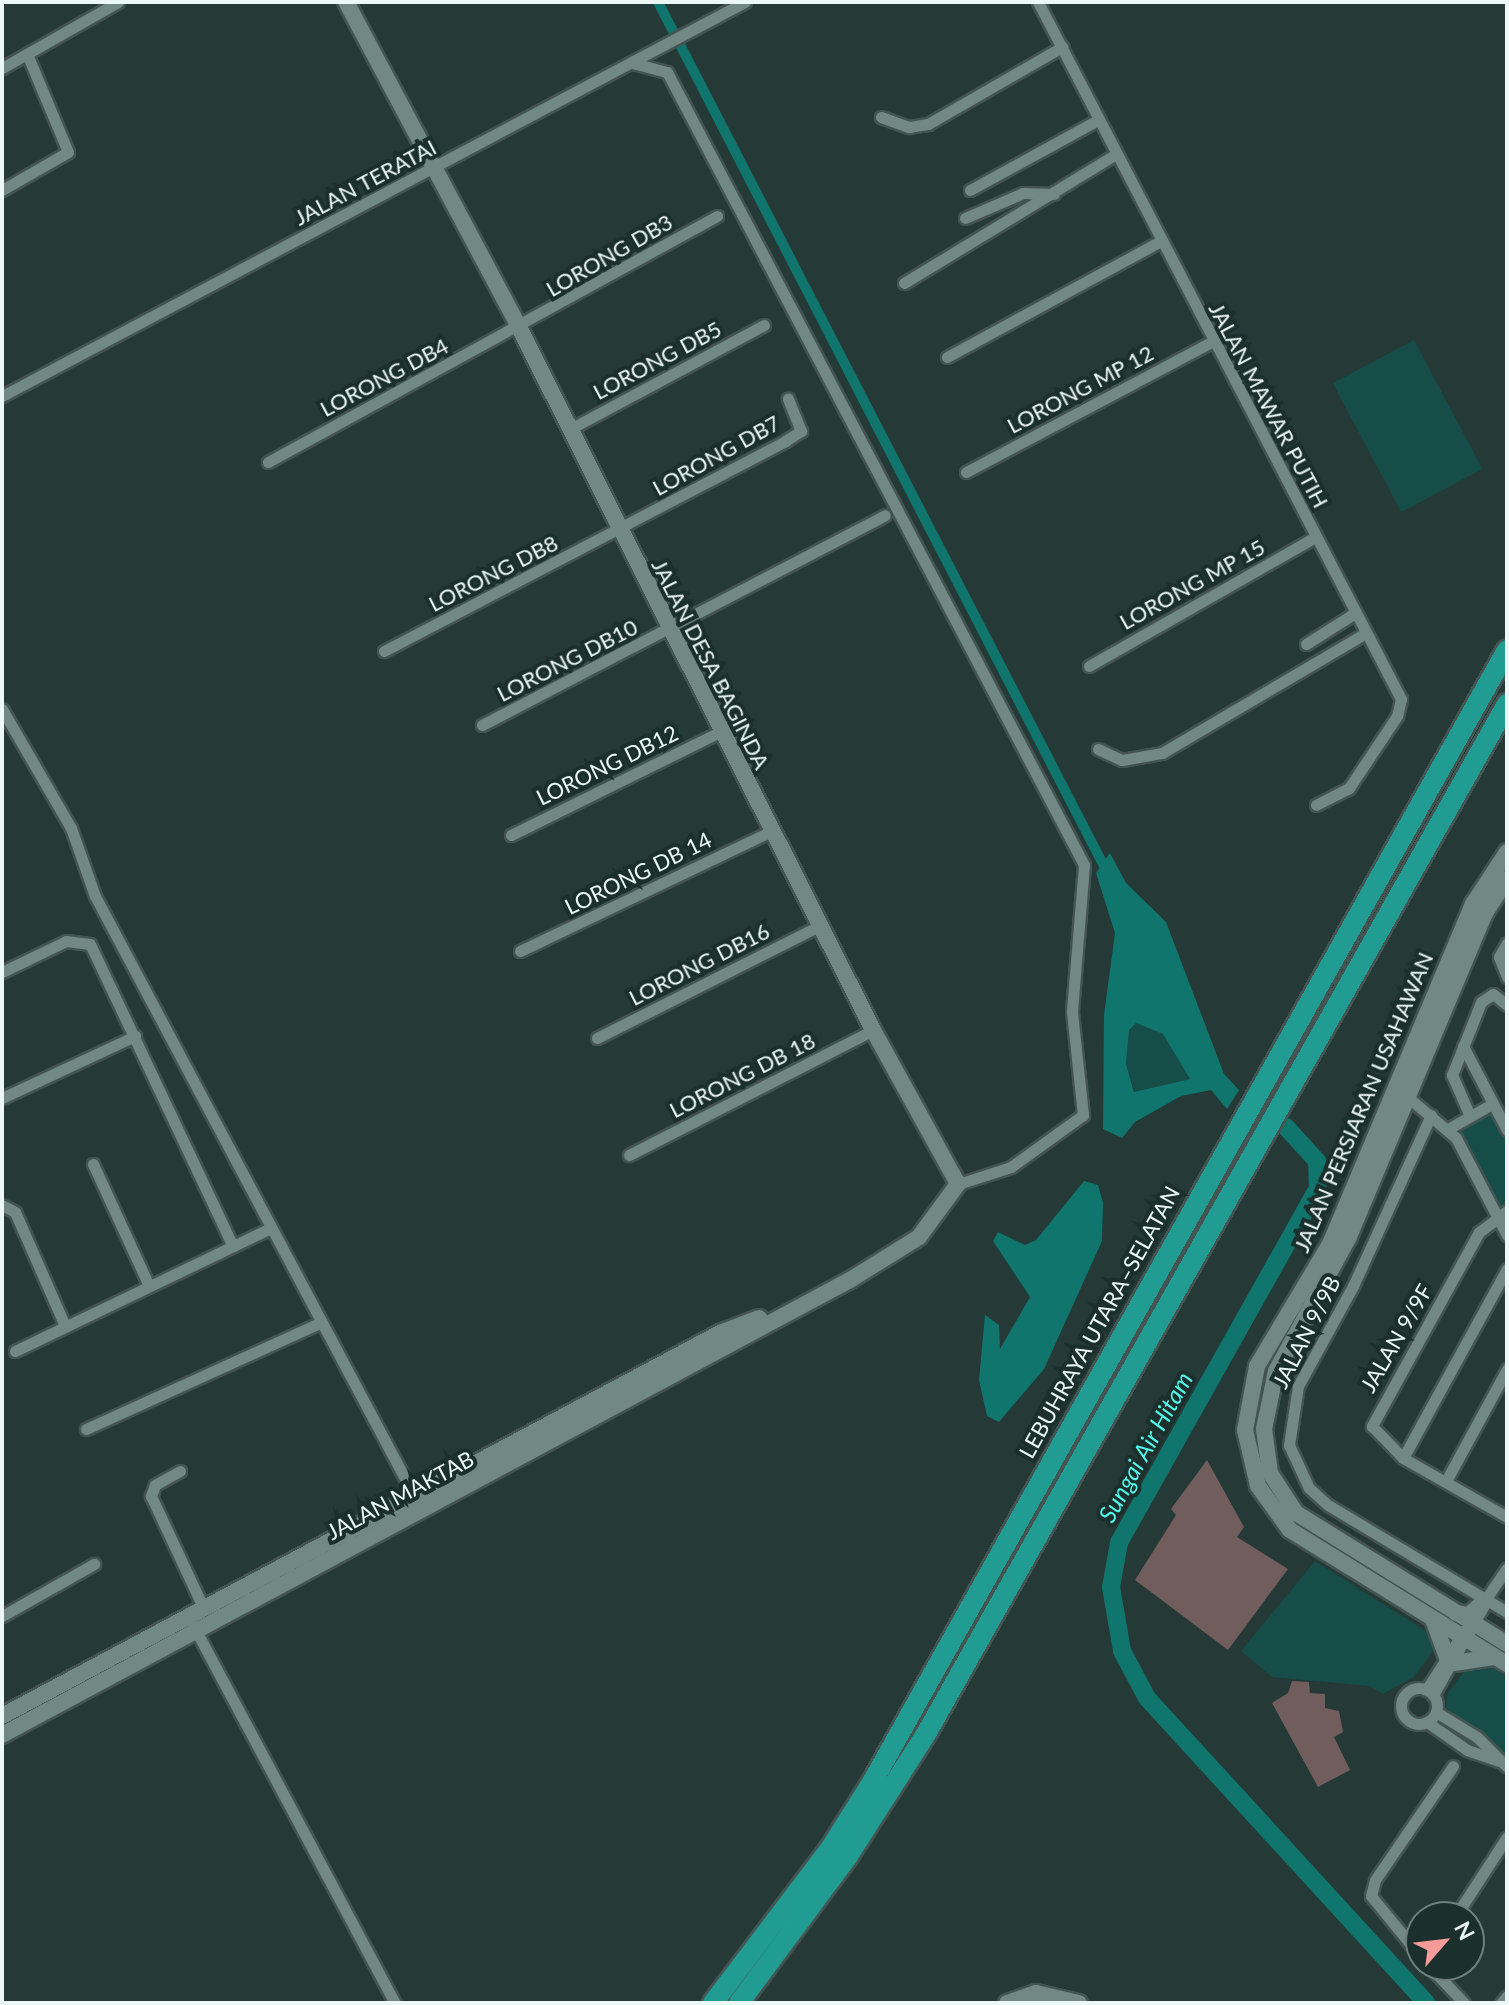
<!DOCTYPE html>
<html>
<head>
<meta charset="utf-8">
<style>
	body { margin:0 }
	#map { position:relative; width:1509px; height:2005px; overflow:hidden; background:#253937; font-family:Lato,sans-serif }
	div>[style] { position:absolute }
	.green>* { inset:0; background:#164d48; transform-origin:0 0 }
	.water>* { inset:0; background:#0f756d }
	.canal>* { height:10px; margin:-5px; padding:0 5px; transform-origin:5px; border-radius:5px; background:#0f756d }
	.river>* { height:18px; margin:-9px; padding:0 9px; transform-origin:9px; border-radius:9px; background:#0f756d }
	.building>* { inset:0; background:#715d5c }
	.roads { filter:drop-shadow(2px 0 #435452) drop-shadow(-2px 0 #435452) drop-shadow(0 2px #435452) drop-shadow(0 -2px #435452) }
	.street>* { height:11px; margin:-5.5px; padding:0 5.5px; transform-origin:5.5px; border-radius:5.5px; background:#728885 }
	.street>.ring { margin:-5.5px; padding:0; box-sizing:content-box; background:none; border:11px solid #728885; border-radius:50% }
	.secondary>* { height:16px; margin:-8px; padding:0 8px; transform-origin:8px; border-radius:8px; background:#728885 }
	.highway>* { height:20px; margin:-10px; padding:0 10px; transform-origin:10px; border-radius:10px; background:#219c92 }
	span { translate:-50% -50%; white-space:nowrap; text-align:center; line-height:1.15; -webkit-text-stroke:8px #1b2f2d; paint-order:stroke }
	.street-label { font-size:22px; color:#ecf8f6 }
	.water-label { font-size:24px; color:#52f9eb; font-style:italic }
	.frame { position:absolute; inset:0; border:4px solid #ecf8f6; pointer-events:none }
	.north { position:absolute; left:1405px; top:1901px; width:80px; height:80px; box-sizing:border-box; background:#1b2f2d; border:2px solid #6f7f7d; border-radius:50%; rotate:62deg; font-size:22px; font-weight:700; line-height:32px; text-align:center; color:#ecf8f6 }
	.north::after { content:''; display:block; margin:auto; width:28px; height:36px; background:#f59b99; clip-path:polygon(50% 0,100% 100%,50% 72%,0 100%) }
</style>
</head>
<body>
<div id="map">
	<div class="green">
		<div style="left:1414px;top:340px;width:146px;height:92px;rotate:62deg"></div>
		<div style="clip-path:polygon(1136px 1023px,1163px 1034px,1190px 1079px,1135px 1092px,1126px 1065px,1129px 1030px)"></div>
		<div style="clip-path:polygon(1492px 1104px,1507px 1130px,1507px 1211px,1497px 1217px,1448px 1129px)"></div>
		<div style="clip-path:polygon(1315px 1561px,1426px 1631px,1435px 1648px,1414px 1677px,1383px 1694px,1369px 1686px,1272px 1677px,1241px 1651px)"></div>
		<div style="clip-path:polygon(1488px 1665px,1507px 1677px,1507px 1755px,1446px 1708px,1447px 1694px,1467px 1668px)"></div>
	</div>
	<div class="water">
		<div style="clip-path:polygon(evenodd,1110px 853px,1126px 883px,1166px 922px,1224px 1074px,1239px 1090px,1227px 1109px,1211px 1090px,1181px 1096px,1135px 1122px,1122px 1138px,1103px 1129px,1104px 1015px,1115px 933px,1096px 873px,1110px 853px,1136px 1023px,1163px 1034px,1190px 1079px,1134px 1092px,1126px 1064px,1129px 1030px,1136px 1023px)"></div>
		<div style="clip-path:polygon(1084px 1181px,1098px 1185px,1103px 1203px,1102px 1241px,1044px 1369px,999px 1422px,987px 1416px,979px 1380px,985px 1315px,999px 1325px,1000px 1349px,1030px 1297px,993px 1241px,998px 1232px,1025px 1245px,1036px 1240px)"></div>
	</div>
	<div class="canal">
		<div style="left:658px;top:2px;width:981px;rotate:62.7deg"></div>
	</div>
	<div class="river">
		<div style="left:1286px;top:1127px;width:46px;rotate:47.6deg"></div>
		<div style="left:1317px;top:1161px;width:27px;rotate:88deg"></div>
		<div style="left:1318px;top:1188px;width:407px;rotate:119.3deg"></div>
		<div style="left:1119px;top:1543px;width:45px;rotate:100.3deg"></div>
		<div style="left:1111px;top:1587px;width:65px;rotate:80.2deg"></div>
		<div style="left:1122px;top:1651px;width:53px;rotate:62deg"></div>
		<div style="left:1147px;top:1698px;width:413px;rotate:47.5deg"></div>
	</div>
	<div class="building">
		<div style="clip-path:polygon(1207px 1460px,1244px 1527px,1237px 1537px,1288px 1569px,1228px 1650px,1135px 1580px,1176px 1515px,1171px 1509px)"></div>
		<div style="clip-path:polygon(1292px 1681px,1309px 1682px,1310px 1693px,1325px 1694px,1325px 1708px,1339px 1711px,1343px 1732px,1334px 1737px,1350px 1770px,1318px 1787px,1272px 1703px,1288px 1693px)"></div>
	</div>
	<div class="roads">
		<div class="street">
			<div style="left:1038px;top:2px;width:786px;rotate:62.49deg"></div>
			<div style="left:1401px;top:699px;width:17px;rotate:103deg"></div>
			<div style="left:1397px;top:716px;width:87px;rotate:123.7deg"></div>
			<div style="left:1349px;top:788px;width:37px;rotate:153deg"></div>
			<div style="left:633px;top:63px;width:35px;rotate:15deg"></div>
			<div style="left:667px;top:72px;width:896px;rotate:62.26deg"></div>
			<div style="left:1084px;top:865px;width:147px;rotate:94.7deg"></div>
			<div style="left:1072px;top:1012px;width:104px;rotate:83.9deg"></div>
			<div style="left:1083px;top:1115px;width:89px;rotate:144.2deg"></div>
			<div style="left:1011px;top:1167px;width:56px;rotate:162.2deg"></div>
			<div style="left:2px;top:68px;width:133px;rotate:-29.6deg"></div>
			<div style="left:881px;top:117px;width:30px;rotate:20deg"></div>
			<div style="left:909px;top:127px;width:19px;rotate:-9deg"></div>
			<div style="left:928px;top:124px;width:155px;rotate:-29.9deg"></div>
			<div style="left:2px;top:190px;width:76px;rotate:-29.9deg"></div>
			<div style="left:68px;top:152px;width:106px;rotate:-112.7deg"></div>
			<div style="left:970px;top:190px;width:146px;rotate:-28.7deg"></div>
			<div style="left:965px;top:218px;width:63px;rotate:-23.3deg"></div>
			<div style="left:1023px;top:193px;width:31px;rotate:2deg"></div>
			<div style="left:904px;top:283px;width:248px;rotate:-31.3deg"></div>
			<div style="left:947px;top:357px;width:243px;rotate:-28.5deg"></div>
			<div style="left:2px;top:396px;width:841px;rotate:-27.94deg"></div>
			<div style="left:570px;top:429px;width:220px;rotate:-28.2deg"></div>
			<div style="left:268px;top:462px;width:512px;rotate:-28.72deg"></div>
			<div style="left:966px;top:472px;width:280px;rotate:-27.9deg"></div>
			<div style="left:1306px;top:644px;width:58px;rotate:-32.3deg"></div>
			<div style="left:384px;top:651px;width:453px;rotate:-27.6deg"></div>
			<div style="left:785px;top:441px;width:19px;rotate:-32deg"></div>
			<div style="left:801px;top:431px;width:35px;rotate:-112deg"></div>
			<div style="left:1089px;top:666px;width:260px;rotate:-29.7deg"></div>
			<div style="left:2px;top:709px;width:138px;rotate:59.9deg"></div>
			<div style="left:71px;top:828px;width:72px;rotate:70.6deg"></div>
			<div style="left:95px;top:896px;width:685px;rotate:61.98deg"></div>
			<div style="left:482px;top:725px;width:454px;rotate:-27.5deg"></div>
			<div style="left:1098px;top:749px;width:26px;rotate:25deg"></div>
			<div style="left:1122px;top:760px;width:41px;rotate:-9.9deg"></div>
			<div style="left:1162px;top:753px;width:237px;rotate:-30.5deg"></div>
			<div style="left:511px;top:835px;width:234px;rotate:-26.3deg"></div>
			<div style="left:1507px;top:943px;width:16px;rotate:120deg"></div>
			<div style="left:1499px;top:957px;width:22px;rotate:68deg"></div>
			<div style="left:520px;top:951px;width:279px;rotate:-25.5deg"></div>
			<div style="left:2px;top:972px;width:71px;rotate:-25.8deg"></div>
			<div style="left:66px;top:941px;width:24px;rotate:7deg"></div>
			<div style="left:90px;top:944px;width:334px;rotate:64.7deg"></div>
			<div style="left:597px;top:1038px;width:251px;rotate:-26.8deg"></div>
			<div style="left:1463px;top:1046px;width:95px;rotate:62.4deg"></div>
			<div style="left:1403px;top:1093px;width:70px;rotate:40.3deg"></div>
			<div style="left:1456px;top:1138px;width:110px;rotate:62.3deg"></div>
			<div style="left:2px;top:1098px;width:147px;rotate:-25deg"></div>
			<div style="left:1431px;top:1115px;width:188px;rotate:114.5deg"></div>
			<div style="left:1353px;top:1286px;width:114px;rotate:118.8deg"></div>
			<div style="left:1298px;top:1386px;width:60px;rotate:98.7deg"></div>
			<div style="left:1289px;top:1445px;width:47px;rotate:65.1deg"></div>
			<div style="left:1309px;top:1488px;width:25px;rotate:42deg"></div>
			<div style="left:1328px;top:1505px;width:209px;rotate:30.9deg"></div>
			<div style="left:1470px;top:1116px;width:45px;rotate:-113.7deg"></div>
			<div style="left:1452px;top:1075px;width:79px;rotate:-68.3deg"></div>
			<div style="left:1481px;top:1002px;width:14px;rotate:-34deg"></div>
			<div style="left:1493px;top:994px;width:18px;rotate:38deg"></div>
			<div style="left:1448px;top:1129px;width:51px;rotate:-29.6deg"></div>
			<div style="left:629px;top:1155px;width:274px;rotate:-27.1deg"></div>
			<div style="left:93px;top:1164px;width:134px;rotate:65.3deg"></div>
			<div style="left:2px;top:1205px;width:15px;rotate:28deg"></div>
			<div style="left:15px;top:1212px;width:124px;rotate:66.3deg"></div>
			<div style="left:1507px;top:1211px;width:35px;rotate:143deg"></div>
			<div style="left:1479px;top:1232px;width:222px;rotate:118.9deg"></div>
			<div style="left:1372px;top:1426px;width:45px;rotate:45.9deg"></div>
			<div style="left:1403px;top:1458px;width:120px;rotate:29.6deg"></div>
			<div style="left:15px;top:1351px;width:282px;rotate:-25.7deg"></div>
			<div style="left:86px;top:1429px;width:257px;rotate:-24.4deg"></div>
			<div style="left:1403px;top:1458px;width:216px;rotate:-61.2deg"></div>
			<div style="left:180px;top:1471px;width:29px;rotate:151deg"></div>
			<div style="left:155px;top:1485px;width:12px;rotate:110deg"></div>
			<div style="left:151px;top:1496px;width:125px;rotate:64.9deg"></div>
			<div style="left:1446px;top:1481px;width:128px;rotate:-61.4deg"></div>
			<div style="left:1483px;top:1603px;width:42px;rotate:-55.6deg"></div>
			<div style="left:2px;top:1616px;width:106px;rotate:-29.5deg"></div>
			<div style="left:193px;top:1625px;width:429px;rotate:61.9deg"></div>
			<div class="ring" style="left:1401px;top:1688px;width:25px;height:25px"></div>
			<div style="left:1426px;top:1690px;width:72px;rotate:-57deg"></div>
			<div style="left:1433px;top:1695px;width:109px;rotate:-60.4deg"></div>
			<div style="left:1436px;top:1712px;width:48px;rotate:31.4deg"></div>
			<div style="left:1477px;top:1737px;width:42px;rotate:45deg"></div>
			<div style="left:1427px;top:1722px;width:49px;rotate:35deg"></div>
			<div style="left:1467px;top:1750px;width:34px;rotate:19deg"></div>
			<div style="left:1455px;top:1917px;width:95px;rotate:-57deg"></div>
			<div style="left:1421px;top:1957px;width:79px;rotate:-129.3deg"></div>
			<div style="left:1371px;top:1896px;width:16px;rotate:-76deg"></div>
			<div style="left:1375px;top:1880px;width:138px;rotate:-55.6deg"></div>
			<div style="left:1428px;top:1965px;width:52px;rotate:46.5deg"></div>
			<div style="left:1501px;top:2003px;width:9px;rotate:-49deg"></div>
		</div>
		<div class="secondary">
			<div style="left:1507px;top:852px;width:62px;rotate:123.2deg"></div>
			<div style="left:1473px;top:904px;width:367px;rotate:112.8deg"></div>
			<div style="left:1331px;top:1242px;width:144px;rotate:120.8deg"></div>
			<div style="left:1257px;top:1366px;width:65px;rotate:100.6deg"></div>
			<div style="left:1245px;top:1430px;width:57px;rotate:76.9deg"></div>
			<div style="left:1258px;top:1486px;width:54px;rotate:54deg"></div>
			<div style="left:1290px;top:1530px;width:255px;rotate:31.7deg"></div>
			<div style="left:1507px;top:879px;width:40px;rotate:122.9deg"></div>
			<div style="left:1485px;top:913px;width:351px;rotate:112.8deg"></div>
			<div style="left:1349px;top:1237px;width:153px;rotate:118.6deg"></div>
			<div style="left:1276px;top:1371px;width:59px;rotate:101.7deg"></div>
			<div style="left:1264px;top:1429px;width:44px;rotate:82.2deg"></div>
			<div style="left:1270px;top:1473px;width:48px;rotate:57deg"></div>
			<div style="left:1296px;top:1513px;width:248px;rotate:31.8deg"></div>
			<div style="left:1456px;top:1613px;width:13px;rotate:9deg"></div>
			<div style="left:1469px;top:1615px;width:15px;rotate:-42deg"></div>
			<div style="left:1434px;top:1622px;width:37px;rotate:70deg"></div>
			<div style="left:1454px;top:1663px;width:40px;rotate:-8.5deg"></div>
			<div style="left:2px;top:1716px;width:814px;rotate:-28.08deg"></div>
			<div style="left:720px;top:1333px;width:42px;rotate:-21deg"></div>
			<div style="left:2px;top:1735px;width:962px;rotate:-28.22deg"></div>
			<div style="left:850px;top:1280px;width:81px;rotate:-31.9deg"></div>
			<div style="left:919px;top:1237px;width:66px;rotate:-53.7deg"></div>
			<div style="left:958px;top:1184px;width:176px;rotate:-118.9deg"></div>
			<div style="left:873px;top:1030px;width:787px;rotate:-116.73deg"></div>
			<div style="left:519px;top:327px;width:368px;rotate:-118deg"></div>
			<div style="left:1007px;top:2003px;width:31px;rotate:-19deg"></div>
			<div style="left:1036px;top:1993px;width:44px;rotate:13.1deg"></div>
		</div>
		<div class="highway">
			<div style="left:713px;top:2003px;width:193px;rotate:-52.8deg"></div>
			<div style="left:830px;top:1849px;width:83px;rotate:-57.8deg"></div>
			<div style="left:874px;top:1779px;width:1294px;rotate:-60.72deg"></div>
			<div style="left:739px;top:2003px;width:183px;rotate:-53.4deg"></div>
			<div style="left:848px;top:1856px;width:145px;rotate:-57.4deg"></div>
			<div style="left:926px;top:1734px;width:1183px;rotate:-60.57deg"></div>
		</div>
	</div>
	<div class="street-label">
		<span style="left:365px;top:182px;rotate:-28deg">JALAN TERATAI</span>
		<span style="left:609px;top:255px;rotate:-30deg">LORONG DB3</span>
		<span style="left:657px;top:360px;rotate:-28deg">LORONG DB5</span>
		<span style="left:384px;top:377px;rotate:-28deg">LORONG DB4</span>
		<span style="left:1080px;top:389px;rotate:-28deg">LORONG MP 12</span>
		<span style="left:1269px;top:405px;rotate:62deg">JALAN MAWAR PUTIH</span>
		<span style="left:716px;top:455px;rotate:-29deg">LORONG DB7</span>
		<span style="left:493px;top:573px;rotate:-27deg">LORONG DB8</span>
		<span style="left:1192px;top:584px;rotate:-29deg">LORONG MP 15</span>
		<span style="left:567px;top:660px;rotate:-27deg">LORONG DB10</span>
		<span style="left:711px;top:664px;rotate:63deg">JALAN DESA BAGINDA</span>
		<span style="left:607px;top:765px;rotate:-26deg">LORONG DB12</span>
		<span style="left:638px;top:873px;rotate:-26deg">LORONG DB 14</span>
		<span style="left:699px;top:964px;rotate:-27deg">LORONG DB16</span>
		<span style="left:742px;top:1075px;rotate:-27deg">LORONG DB 18</span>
		<span style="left:1363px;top:1102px;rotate:-67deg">JALAN PERSIARAN USAHAWAN</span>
		<span style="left:1099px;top:1322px;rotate:-61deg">LEBUHRAYA UTARA–SELATAN</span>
		<span style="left:1306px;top:1332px;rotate:-63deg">JALAN 9/9B</span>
		<span style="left:1396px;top:1338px;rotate:-60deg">JALAN 9/9F</span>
		<span style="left:400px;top:1495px;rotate:-28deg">JALAN MAKTAB</span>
	</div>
	<div class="water-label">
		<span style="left:1145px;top:1447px;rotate:-61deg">Sungai Air Hitam</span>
	</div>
	<div class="frame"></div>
	<div class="north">N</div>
</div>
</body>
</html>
